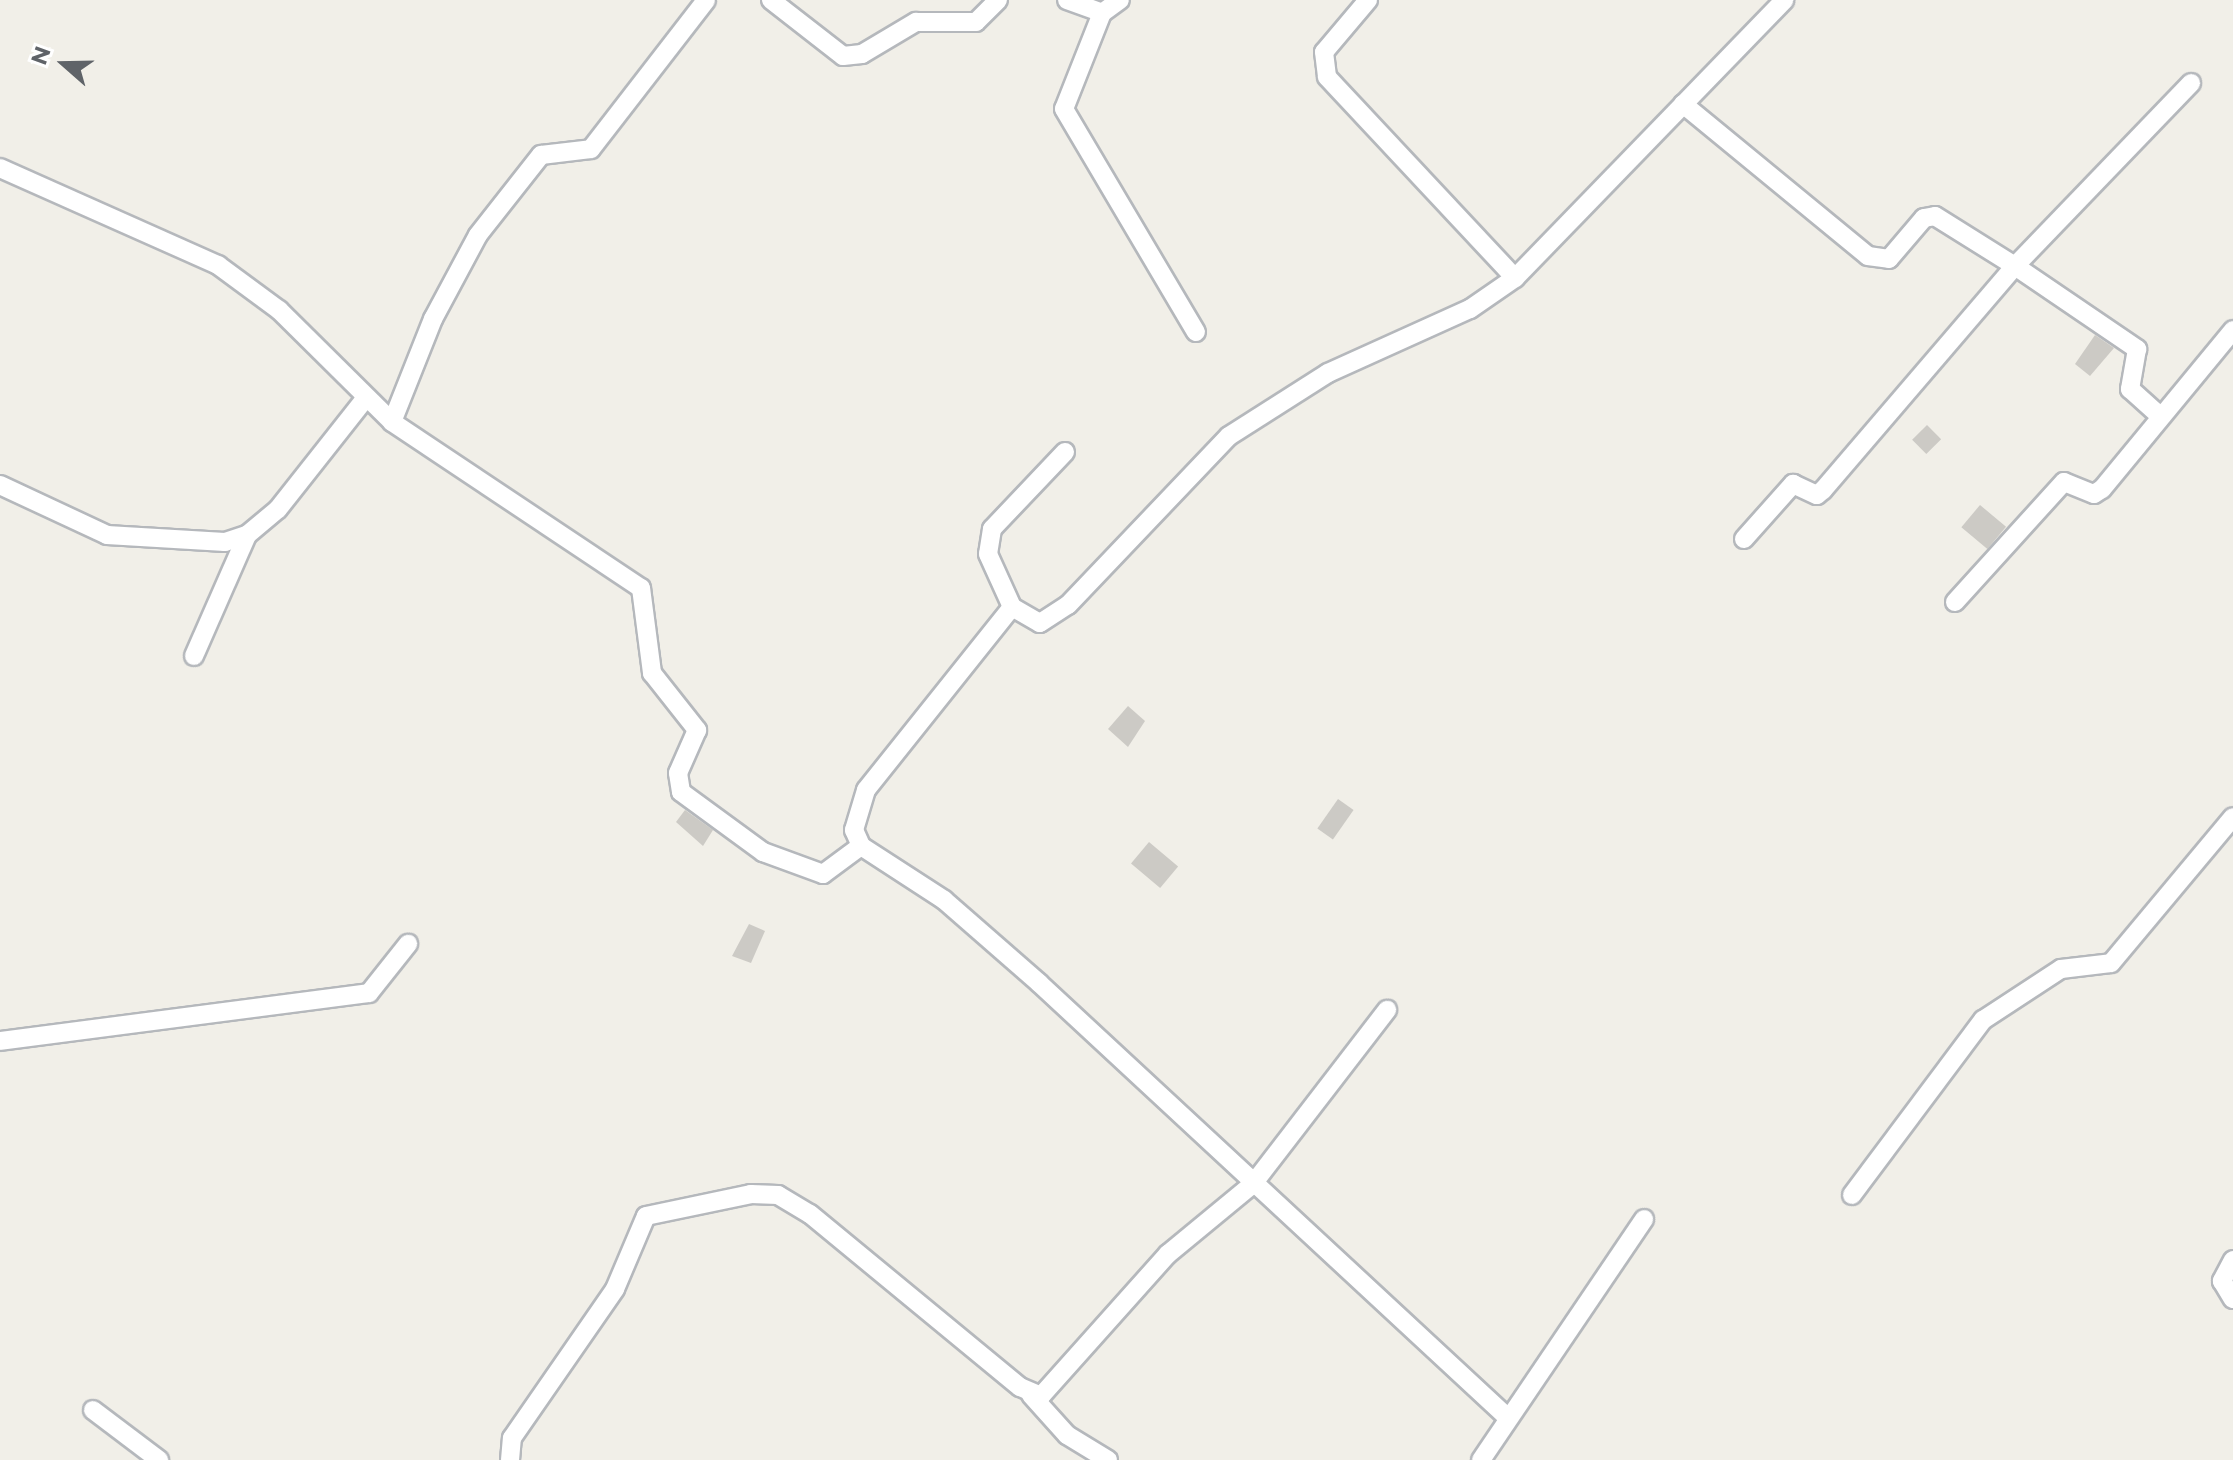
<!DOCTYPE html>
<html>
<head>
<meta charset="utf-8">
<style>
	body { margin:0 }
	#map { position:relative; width:2233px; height:1460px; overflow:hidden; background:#f1efe8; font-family:Montserrat,sans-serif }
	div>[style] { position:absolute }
	.building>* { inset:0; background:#cccac5; transform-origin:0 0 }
	.roads { filter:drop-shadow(2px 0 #b5b8bc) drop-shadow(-2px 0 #b5b8bc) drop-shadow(0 2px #b5b8bc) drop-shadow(0 -2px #b5b8bc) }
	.street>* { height:18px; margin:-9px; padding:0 9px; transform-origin:9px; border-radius:9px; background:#fff }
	span { translate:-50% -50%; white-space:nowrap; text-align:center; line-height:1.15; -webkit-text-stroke:8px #fff; paint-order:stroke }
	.north { position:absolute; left:24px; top:24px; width:80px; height:80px; -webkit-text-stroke:6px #fff; paint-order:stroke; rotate:290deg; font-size:22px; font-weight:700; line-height:32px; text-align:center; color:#5f6368 }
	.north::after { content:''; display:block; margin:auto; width:28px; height:36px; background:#5f6368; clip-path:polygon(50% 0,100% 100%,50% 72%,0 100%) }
</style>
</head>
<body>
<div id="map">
	<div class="building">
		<div style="clip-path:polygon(2095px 335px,2114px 348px,2090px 376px,2075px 364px)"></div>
		<div style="left:1927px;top:425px;width:20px;height:21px;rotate:45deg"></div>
		<div style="left:1980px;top:505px;width:34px;height:29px;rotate:40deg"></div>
		<div style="clip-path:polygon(1128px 706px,1145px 721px,1128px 747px,1108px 729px)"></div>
		<div style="left:1338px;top:799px;width:19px;height:36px;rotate:35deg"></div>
		<div style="clip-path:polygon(685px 810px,713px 830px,703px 846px,676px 822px)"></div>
		<div style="left:1149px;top:842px;width:38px;height:28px;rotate:40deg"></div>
		<div style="clip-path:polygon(749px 924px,765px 931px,751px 963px,732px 956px)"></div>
	</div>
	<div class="roads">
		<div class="street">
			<div style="left:771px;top:0;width:91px;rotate:37.9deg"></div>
			<div style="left:843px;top:56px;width:19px;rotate:-6deg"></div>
			<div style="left:862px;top:54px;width:63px;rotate:-30.7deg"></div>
			<div style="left:916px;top:22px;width:60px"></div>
			<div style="left:976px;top:22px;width:31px;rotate:-45deg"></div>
			<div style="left:1067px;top:0;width:37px;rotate:20deg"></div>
			<div style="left:1102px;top:13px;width:22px;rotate:-36deg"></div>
			<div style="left:1368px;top:0;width:68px;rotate:130.2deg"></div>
			<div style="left:1324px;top:52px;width:25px;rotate:83deg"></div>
			<div style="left:1327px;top:77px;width:275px;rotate:46.9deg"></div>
			<div style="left:1102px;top:13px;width:103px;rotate:111.6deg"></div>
			<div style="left:1064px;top:109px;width:259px;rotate:59.4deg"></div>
			<div style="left:1683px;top:104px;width:239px;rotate:39.4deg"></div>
			<div style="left:1868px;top:256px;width:21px;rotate:8deg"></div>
			<div style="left:1889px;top:259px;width:54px;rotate:-49.5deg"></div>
			<div style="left:1924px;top:218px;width:11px;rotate:-10deg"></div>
			<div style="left:1935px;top:216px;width:94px;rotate:32deg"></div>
			<div style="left:2015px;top:266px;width:148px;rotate:34.2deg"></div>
			<div style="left:2137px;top:349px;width:41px;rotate:99.9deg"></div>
			<div style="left:2130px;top:389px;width:40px;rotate:42deg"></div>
			<div style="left:0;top:168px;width:239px;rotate:24deg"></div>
			<div style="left:218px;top:265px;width:76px;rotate:36.4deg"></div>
			<div style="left:279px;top:310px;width:159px;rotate:44.7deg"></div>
			<div style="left:392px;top:422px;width:299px;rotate:33.7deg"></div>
			<div style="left:641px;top:588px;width:86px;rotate:82.6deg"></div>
			<div style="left:652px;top:673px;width:73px;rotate:51.7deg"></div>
			<div style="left:697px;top:730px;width:47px;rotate:113.8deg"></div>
			<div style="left:678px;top:773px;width:19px;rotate:81deg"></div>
			<div style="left:681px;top:792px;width:102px;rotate:36.2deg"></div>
			<div style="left:763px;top:852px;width:64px;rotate:20.1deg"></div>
			<div style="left:823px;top:874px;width:47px;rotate:-36.4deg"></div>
			<div style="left:392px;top:422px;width:111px;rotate:-68.3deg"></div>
			<div style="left:433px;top:319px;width:95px;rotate:-61.8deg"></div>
			<div style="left:478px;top:235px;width:102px;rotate:-51.8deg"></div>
			<div style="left:541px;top:155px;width:50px;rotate:-6.8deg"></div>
			<div style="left:591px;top:149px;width:188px;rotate:-52.3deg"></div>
			<div style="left:1065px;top:452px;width:106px;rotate:133.5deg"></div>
			<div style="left:992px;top:529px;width:25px;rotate:99deg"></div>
			<div style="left:988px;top:554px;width:58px;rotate:65.6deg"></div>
			<div style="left:1012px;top:607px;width:32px;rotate:30deg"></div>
			<div style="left:1040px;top:623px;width:33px;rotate:-33deg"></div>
			<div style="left:1068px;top:605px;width:233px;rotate:-46.4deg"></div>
			<div style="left:1229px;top:436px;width:117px;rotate:-32.5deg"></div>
			<div style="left:1328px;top:373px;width:156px;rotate:-24.3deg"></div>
			<div style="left:1470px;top:309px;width:55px;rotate:-34.6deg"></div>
			<div style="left:1515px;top:278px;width:387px;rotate:-45.9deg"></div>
			<div style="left:0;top:485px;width:118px;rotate:25deg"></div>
			<div style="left:107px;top:535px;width:118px;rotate:3.4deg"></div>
			<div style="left:225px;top:542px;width:23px;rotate:-18deg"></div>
			<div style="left:247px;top:535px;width:40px;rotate:-40deg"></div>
			<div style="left:278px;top:509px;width:140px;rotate:-51.7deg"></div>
			<div style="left:1744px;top:539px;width:74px;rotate:-48.3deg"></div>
			<div style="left:1793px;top:484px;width:26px;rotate:25deg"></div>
			<div style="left:1817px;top:495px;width:8px;rotate:-40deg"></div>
			<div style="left:1823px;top:490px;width:295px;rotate:-49.4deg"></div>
			<div style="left:2015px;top:266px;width:254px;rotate:-46.1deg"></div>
			<div style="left:1955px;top:602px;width:162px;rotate:-47.8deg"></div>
			<div style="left:2064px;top:482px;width:32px;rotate:22deg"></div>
			<div style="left:2094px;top:494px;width:9px;rotate:-32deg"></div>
			<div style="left:2102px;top:489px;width:206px;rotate:-50.5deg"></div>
			<div style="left:1012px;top:607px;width:234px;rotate:128.6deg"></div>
			<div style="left:866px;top:790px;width:42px;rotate:106.7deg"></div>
			<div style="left:854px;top:830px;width:17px;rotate:66deg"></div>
			<div style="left:861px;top:846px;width:99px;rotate:33deg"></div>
			<div style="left:944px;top:900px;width:126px;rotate:41.1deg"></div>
			<div style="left:1039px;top:983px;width:637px;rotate:42.84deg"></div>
			<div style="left:194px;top:656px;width:132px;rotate:-66.3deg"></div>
			<div style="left:0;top:1041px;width:372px;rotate:-7.4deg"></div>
			<div style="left:369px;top:993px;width:63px;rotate:-51.5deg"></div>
			<div style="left:1852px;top:1195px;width:219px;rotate:-53.2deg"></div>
			<div style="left:1983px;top:1020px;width:93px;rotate:-33.2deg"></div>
			<div style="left:2061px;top:969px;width:50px;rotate:-6.8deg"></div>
			<div style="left:2111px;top:963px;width:190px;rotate:-50.1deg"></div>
			<div style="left:2233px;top:1260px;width:24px;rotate:118deg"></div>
			<div style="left:2222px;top:1281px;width:21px;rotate:59deg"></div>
			<div style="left:1031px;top:1395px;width:54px;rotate:48deg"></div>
			<div style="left:1067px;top:1435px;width:48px;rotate:31.4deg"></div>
			<div style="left:93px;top:1410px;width:83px;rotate:37.1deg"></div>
			<div style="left:510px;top:1460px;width:22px;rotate:-85deg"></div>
			<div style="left:512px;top:1438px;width:181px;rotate:-55.3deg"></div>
			<div style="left:615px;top:1289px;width:79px;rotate:-67deg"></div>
			<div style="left:646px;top:1216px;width:107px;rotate:-11.8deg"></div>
			<div style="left:751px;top:1194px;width:27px;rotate:2deg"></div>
			<div style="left:778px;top:1195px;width:37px;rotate:31deg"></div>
			<div style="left:810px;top:1214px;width:272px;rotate:39.5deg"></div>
			<div style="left:1020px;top:1387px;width:23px;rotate:23deg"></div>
			<div style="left:1041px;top:1396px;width:191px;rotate:-48.2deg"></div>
			<div style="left:1168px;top:1254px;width:110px;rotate:-39.5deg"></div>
			<div style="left:1253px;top:1184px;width:220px;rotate:-52.4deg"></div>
			<div style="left:1481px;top:1460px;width:291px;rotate:-55.9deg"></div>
		</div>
	</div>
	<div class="north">N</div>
</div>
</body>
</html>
